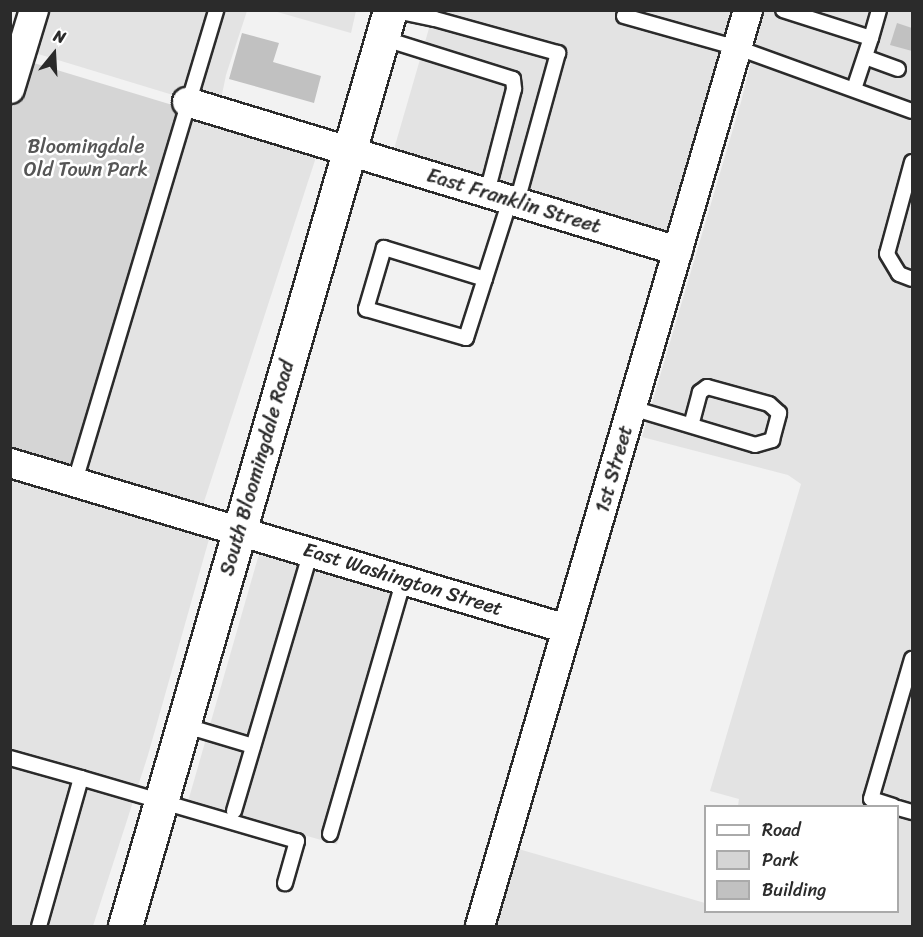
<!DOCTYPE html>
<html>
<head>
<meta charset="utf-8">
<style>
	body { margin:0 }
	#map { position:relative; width:923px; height:937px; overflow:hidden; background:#f2f2f2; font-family:Sriracha,sans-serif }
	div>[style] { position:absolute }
	.built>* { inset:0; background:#e3e3e3; transform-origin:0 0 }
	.green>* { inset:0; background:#d5d5d5 }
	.building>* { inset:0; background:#c1c1c1 }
	.roads { filter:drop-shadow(2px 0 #2b2b2b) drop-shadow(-2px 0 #2b2b2b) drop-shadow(0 2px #2b2b2b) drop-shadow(0 -2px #2b2b2b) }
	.lane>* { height:14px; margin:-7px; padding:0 7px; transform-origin:7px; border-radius:7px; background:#fff }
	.street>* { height:28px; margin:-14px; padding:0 14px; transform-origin:14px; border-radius:14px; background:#fff }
	.secondary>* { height:33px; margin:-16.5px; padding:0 16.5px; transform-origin:16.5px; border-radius:16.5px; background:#fff }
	span { translate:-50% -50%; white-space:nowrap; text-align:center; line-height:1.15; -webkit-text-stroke:5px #fff; paint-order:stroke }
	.park-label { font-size:20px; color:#565656 }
	.street-label { font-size:20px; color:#2b2b2b }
	.frame { position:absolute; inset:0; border:12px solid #2b2b2b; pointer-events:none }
	.legend { position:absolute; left:704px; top:805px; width:195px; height:108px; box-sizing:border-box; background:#fff; border:2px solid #aaa; margin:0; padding:8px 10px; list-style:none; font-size:18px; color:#2b2b2b }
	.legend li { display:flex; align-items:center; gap:12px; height:30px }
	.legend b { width:30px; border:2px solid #aaa }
	.north { position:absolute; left:24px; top:24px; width:60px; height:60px; -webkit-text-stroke:4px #fff; paint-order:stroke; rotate:18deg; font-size:16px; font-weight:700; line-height:24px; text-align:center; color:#2b2b2b }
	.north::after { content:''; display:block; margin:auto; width:21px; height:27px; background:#2b2b2b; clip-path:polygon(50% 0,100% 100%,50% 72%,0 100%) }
</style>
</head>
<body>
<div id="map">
	<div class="built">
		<div style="clip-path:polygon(37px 11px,247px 11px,226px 75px,219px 109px,25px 50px)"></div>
		<div style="clip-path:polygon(274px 11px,356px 11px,351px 33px)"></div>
		<div style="clip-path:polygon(434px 11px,749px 11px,685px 246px,392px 156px)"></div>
		<div style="clip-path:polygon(764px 11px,912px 11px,912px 926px,491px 926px,515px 848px,705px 903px,706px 912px,898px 912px,898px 806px,738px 806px,739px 799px,710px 791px,801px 484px,788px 475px,642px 437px,741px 102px)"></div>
		<div style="left:190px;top:108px;width:135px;height:386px;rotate:18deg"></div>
		<div style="clip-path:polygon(10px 466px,213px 525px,148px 755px,93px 926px,11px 926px)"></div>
		<div style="left:261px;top:547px;width:155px;height:265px;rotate:16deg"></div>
	</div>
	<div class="green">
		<div style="clip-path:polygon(24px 60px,179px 107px,72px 470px,11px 453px,10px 107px)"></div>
	</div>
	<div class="building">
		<div style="clip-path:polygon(897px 23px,912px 28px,912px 51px,890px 45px)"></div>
		<div style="clip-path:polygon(242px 33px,279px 43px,273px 62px,321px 76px,314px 103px,229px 79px)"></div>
	</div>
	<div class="roads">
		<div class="lane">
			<div style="left:391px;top:10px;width:45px;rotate:11.6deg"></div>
			<div style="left:435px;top:19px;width:128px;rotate:15.5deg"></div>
			<div style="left:558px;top:53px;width:155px;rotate:105.4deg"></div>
			<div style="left:783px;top:10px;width:92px;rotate:17.7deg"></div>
			<div style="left:871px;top:38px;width:29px;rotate:-74deg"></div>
			<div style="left:624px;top:16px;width:118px;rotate:15.7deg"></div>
			<div style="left:738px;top:48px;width:185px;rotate:19.9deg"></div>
			<div style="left:382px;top:38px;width:137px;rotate:17.4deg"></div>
			<div style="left:513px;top:79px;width:10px;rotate:84deg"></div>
			<div style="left:514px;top:89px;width:107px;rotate:104.6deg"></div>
			<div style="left:865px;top:57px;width:35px;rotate:20deg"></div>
			<div style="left:854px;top:89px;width:54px;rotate:-71.6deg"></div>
			<div style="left:912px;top:162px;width:95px;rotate:105.2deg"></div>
			<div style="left:887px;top:254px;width:23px;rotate:59deg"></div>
			<div style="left:899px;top:274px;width:14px;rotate:21deg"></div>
			<div style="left:485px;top:279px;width:106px;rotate:-162.9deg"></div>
			<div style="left:384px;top:248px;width:64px;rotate:106.4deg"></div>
			<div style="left:366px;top:309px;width:104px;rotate:16.2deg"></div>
			<div style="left:466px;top:338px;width:145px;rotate:-72.3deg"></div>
			<div style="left:632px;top:408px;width:128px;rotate:16.7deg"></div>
			<div style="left:755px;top:445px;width:18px;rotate:-16deg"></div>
			<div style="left:772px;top:440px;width:28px;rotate:-75deg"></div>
			<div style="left:779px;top:413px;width:13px;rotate:-138deg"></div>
			<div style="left:769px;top:404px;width:64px;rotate:-164.7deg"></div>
			<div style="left:707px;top:387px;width:9px;rotate:144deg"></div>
			<div style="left:700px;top:392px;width:34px;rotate:105deg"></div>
			<div style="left:75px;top:481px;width:492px;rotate:-73.3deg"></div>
			<div style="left:183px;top:725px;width:73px;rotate:16.7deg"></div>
			<div style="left:10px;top:758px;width:74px;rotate:15.7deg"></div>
			<div style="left:81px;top:778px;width:154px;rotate:105.8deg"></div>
			<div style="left:81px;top:778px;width:225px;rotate:16.3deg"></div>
			<div style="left:297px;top:841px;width:44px;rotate:105.9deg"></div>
			<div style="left:893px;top:806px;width:23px;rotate:-162deg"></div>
			<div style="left:871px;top:799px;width:146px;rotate:-73.7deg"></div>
			<div style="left:898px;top:808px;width:15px;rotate:16deg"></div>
			<div style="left:234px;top:811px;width:271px;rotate:-73.5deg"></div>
			<div style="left:330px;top:834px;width:266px;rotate:-73.8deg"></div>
		</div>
		<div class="street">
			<div style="left:10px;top:89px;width:83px;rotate:-73.1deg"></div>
			<div style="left:187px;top:102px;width:513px;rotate:16.88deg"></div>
			<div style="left:10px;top:463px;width:581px;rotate:16.6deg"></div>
			<div style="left:480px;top:926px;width:954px;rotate:-73.69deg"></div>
		</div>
		<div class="secondary">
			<div style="left:125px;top:926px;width:954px;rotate:-73.86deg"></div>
		</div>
	</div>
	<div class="park-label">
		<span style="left:86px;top:158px">Bloomingdale<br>Old Town Park</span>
	</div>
	<div class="street-label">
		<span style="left:514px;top:201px;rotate:17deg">East Franklin Street</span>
		<span style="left:257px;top:468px;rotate:-74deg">South Bloomingdale Road</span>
		<span style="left:614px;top:469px;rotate:-74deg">1st Street</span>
		<span style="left:403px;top:579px;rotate:17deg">East Washington Street</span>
	</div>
	<div class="frame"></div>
	<ul class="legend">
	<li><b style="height:8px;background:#fff"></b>Road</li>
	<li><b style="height:16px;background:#d5d5d5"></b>Park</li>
	<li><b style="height:16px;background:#c1c1c1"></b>Building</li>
	</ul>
	<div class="north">N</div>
</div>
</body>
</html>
